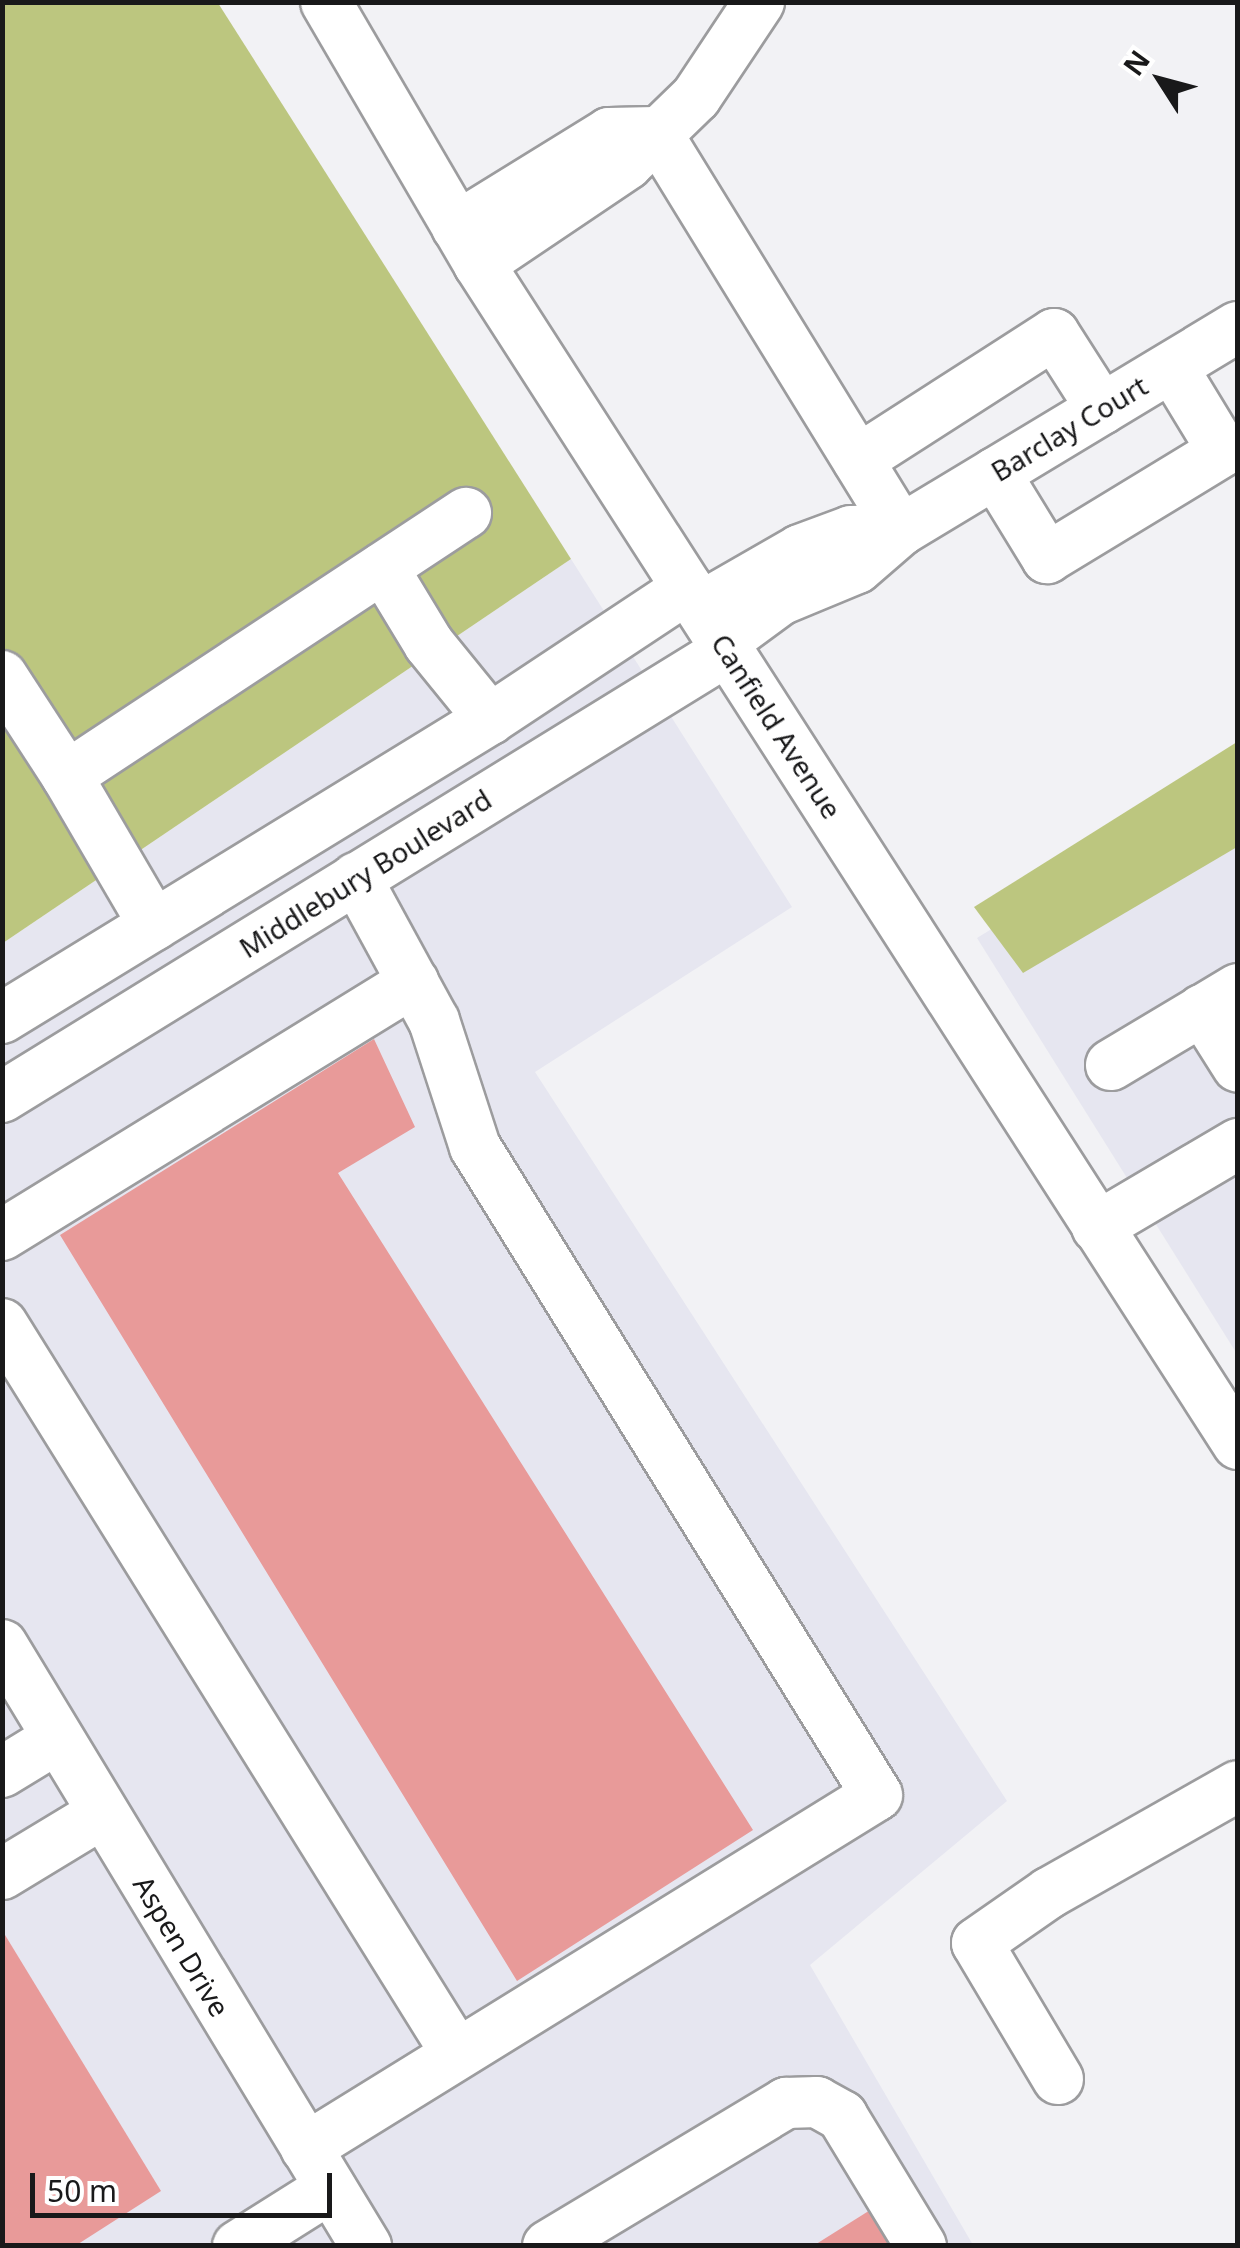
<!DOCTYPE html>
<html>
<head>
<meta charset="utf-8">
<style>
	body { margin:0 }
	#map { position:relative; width:1240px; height:2248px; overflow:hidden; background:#f2f2f5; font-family:"Noto Sans",sans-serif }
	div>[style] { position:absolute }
	.built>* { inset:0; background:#e6e6f0 }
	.forest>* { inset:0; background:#bcc67f }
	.building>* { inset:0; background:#e89a99 }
	.roads { filter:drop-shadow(2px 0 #9c9c9e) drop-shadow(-2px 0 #9c9c9e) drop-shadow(0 2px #9c9c9e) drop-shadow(0 -2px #9c9c9e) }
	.minor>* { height:50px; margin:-25px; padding:0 25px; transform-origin:25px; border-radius:25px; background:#fff }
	span { translate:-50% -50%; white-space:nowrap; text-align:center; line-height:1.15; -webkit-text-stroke:9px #fff; paint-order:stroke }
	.street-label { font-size:28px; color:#19191a }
	.frame { position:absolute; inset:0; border:5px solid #19191a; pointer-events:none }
	.north { position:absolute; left:1110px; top:30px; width:100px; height:100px; -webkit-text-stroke:8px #fff; paint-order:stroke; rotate:306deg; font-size:28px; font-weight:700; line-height:40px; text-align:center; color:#19191a }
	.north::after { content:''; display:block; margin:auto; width:35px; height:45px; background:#19191a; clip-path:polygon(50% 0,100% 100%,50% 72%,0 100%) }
	.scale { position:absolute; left:30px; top:2173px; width:302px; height:45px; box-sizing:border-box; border:5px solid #19191a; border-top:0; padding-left:12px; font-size:30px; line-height:35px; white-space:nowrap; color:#19191a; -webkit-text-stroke:8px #fff; paint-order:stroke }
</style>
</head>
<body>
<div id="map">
	<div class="built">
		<div style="clip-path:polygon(571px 559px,792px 907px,535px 1072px,1007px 1801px,810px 1965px,973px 2245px,3px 2246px,3px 943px)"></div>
		<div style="clip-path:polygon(1237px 778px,1237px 1354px,977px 938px)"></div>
	</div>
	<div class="forest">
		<div style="clip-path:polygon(3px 3px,218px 3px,571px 559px,3px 943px)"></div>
		<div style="clip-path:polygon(1237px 742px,1237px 847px,1023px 973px,974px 907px)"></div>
	</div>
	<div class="building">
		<div style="clip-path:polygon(374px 1039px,415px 1127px,338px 1173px,753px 1830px,517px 1981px,60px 1235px)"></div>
		<div style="clip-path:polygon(2px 1930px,161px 2191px,75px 2246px,2px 2246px)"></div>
		<div style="clip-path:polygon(875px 2207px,900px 2246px,813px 2246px)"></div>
	</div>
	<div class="roads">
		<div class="minor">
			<div style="left:326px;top:2px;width:303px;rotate:59.7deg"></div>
			<div style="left:479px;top:264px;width:1403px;rotate:57.25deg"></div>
			<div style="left:656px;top:132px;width:467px;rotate:58.4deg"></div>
			<div style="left:457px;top:227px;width:179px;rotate:-31.7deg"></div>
			<div style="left:609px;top:133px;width:47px;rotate:-1.2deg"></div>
			<div style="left:479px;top:264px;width:179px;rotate:-34deg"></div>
			<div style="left:627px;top:164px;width:96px;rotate:-44.2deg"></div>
			<div style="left:696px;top:97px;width:114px;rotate:-56.4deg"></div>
			<div style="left:858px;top:460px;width:233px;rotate:-32.7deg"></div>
			<div style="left:1054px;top:334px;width:89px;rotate:57.4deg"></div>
			<div style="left:995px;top:473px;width:100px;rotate:58.5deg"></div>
			<div style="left:1047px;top:558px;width:206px;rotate:-31.3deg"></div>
			<div style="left:1223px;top:451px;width:98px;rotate:-121.3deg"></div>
			<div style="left:383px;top:568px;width:89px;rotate:58.8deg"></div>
			<div style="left:429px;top:644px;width:97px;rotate:50.9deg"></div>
			<div style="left:701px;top:607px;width:114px;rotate:-29.9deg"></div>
			<div style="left:800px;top:550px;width:54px;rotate:-20.4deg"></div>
			<div style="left:851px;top:531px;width:50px;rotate:-1.1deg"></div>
			<div style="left:723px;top:642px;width:71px;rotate:-36.4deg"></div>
			<div style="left:780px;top:600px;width:83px;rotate:-22.6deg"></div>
			<div style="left:857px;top:568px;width:58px;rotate:-40.8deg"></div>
			<div style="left:901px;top:530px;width:393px;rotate:-31.1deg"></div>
			<div style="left:2px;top:676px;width:119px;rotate:57deg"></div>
			<div style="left:154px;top:925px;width:173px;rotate:-120.3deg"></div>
			<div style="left:67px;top:776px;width:478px;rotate:-33.4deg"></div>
			<div style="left:1202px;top:1010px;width:67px;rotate:57.7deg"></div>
			<div style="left:2px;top:1018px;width:572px;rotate:-31.5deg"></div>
			<div style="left:490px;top:719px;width:237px;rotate:-33.5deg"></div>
			<div style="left:1111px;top:1065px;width:148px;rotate:-30.9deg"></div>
			<div style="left:2px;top:1097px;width:853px;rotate:-31.62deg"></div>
			<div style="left:1097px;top:1227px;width:164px;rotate:-30.5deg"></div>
			<div style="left:2px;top:1235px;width:483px;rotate:-31.6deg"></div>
			<div style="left:2px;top:1324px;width:860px;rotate:58.07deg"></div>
			<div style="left:2px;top:1645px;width:703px;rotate:58.8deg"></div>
			<div style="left:2px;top:1772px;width:63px;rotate:-31.4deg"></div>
			<div style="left:2px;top:1874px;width:116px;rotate:-31.2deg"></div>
			<div style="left:1058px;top:2079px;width:158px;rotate:-120.8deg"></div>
			<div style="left:977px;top:1943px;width:88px;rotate:-34.8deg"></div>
			<div style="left:1049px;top:1893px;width:217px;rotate:-29.5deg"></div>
			<div style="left:306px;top:2148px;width:671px;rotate:-31.72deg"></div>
			<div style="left:877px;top:1795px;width:763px;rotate:-121.81deg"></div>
			<div style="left:475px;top:1147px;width:133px;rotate:-108deg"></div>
			<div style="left:434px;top:1021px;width:163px;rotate:-118.6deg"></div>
			<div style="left:238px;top:2246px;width:109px;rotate:-32.2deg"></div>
			<div style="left:548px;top:2246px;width:278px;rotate:-31deg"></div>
			<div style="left:786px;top:2103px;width:31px;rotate:-2deg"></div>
			<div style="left:817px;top:2102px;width:29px;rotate:29deg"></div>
			<div style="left:842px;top:2116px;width:152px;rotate:58.7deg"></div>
		</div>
	</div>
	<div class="street-label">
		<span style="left:1069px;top:428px;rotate:-31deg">Barclay Court</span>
		<span style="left:777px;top:726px;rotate:57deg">Canfield Avenue</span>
		<span style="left:365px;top:873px;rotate:-32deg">Middlebury Boulevard</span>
		<span style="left:182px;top:1946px;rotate:59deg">Aspen Drive</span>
	</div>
	<div class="frame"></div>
	<div class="north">N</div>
	<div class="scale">50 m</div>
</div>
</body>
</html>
